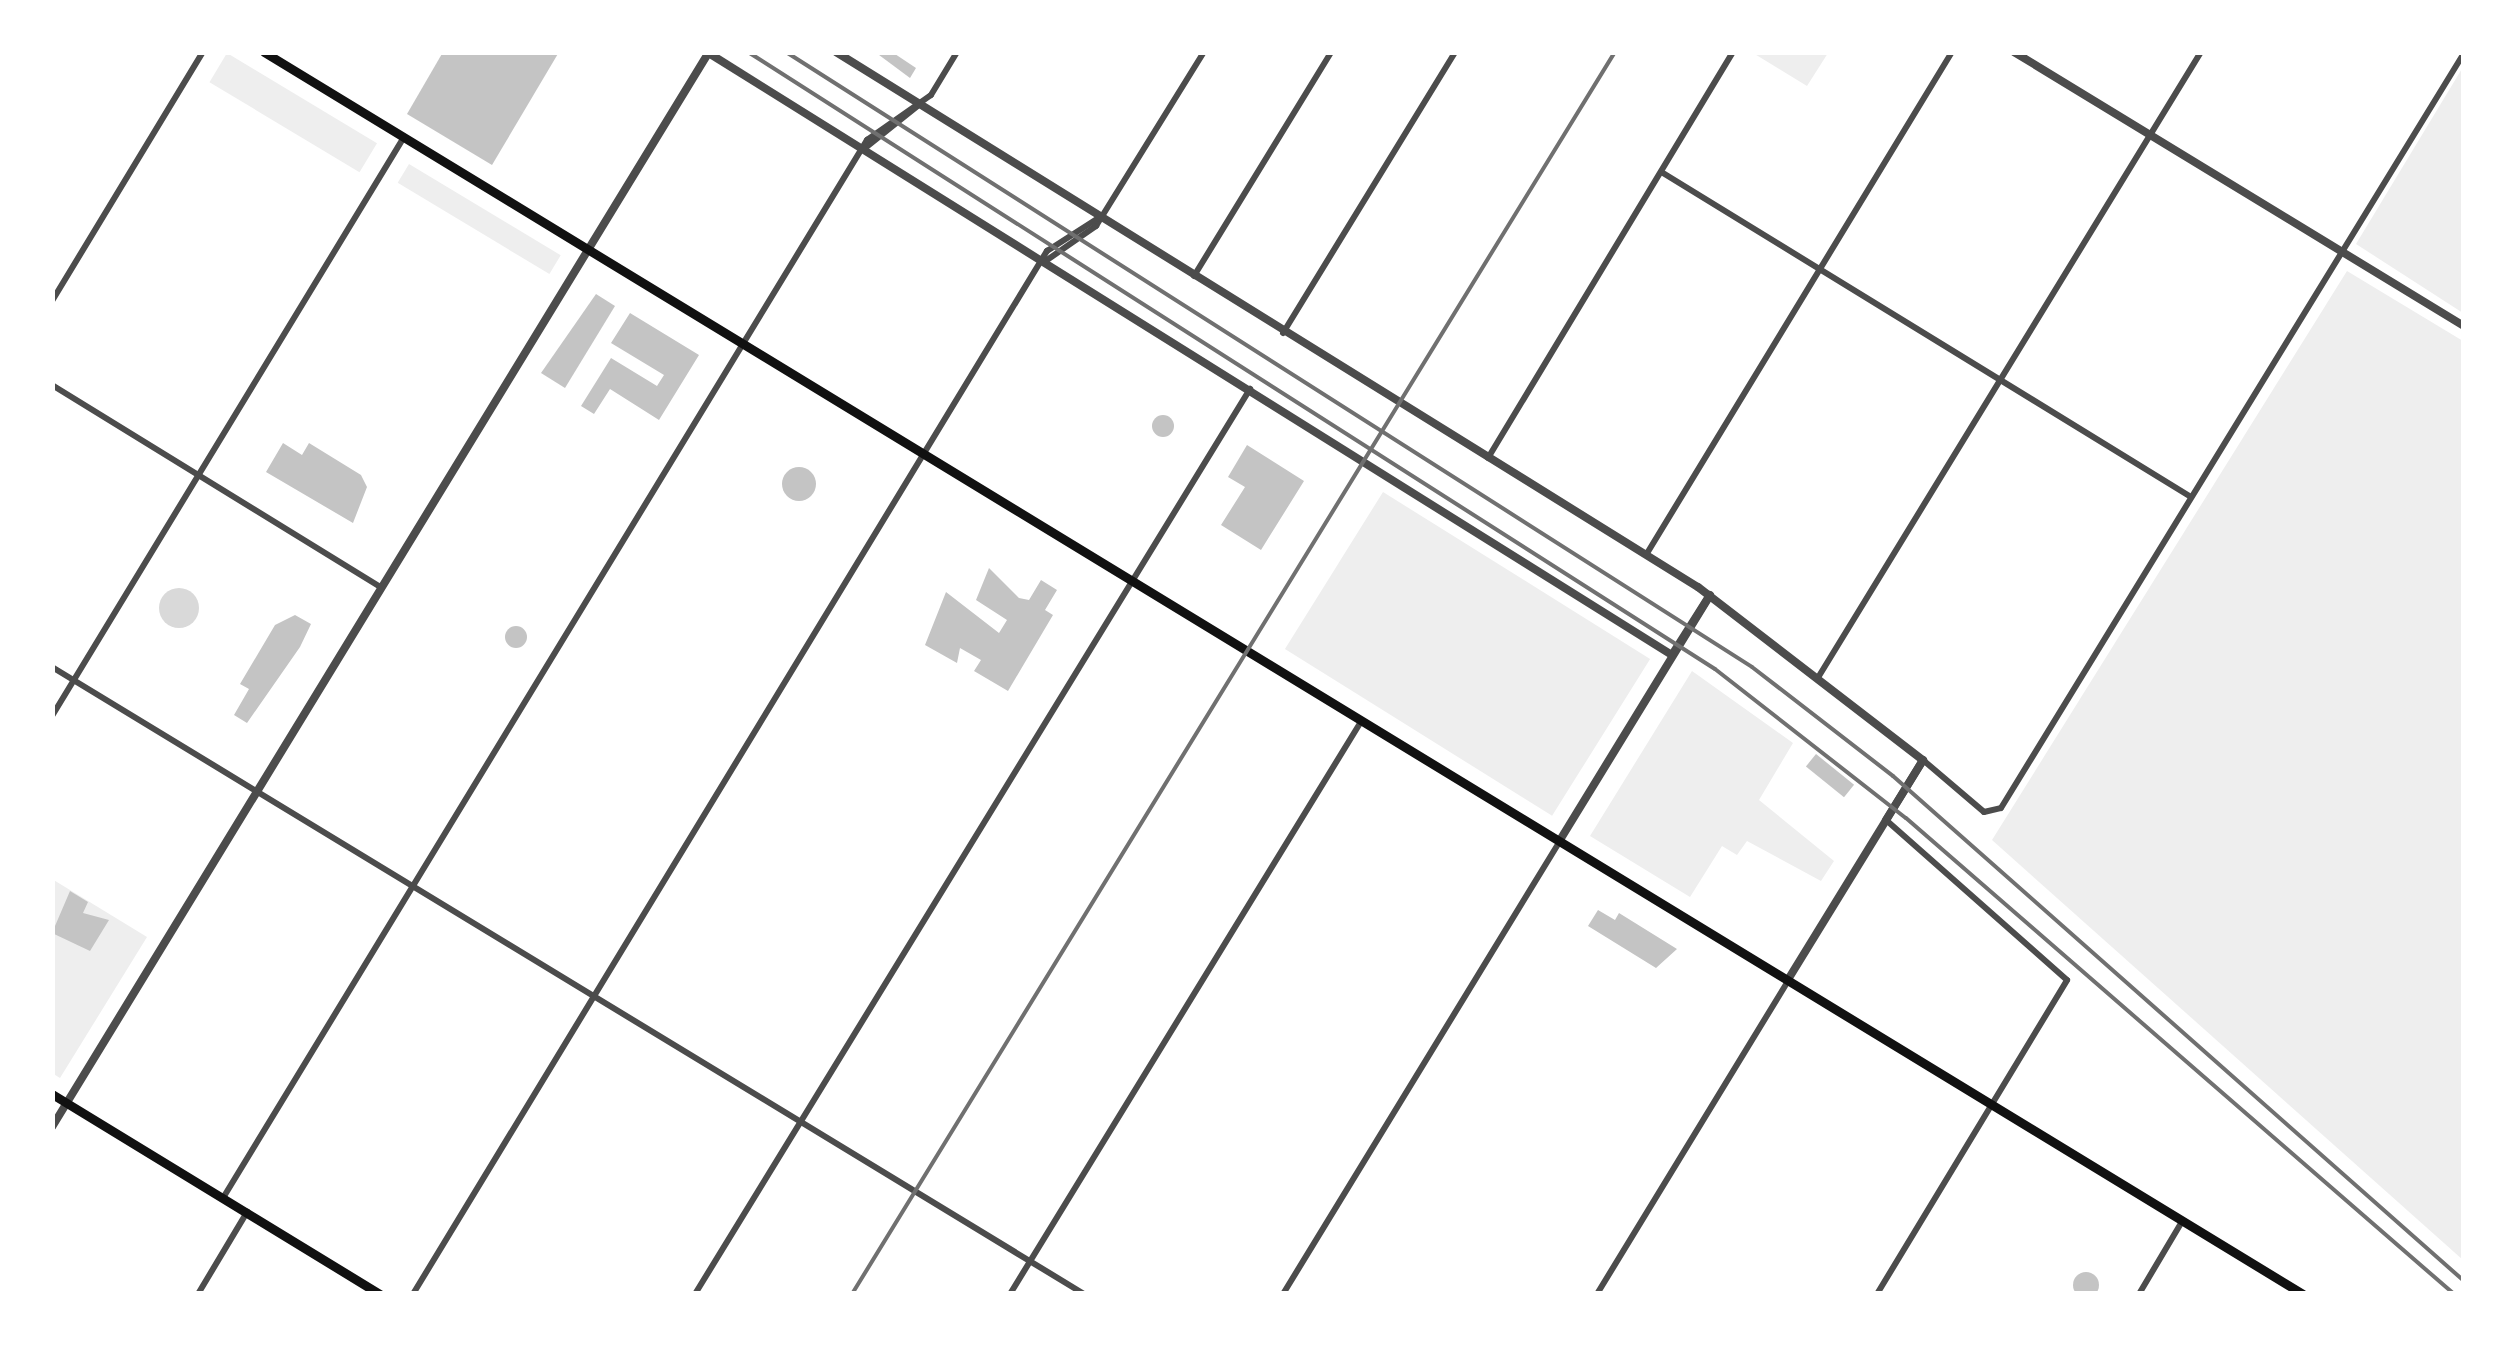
<!DOCTYPE html>
<html>
<head>
<meta charset="utf-8">
<style>
	body { margin:0 }
	#map { position:relative; width:2516px; height:1346px; overflow:hidden; background:#fff; font-family:"Noto Sans",sans-serif }
	div>[style] { position:absolute }
	.green>* { inset:0; background:#eee; transform-origin:0 0 }
	.water>* { inset:0; background:#d9d9d9 }
	.round { border-radius:50% }
	.building>* { inset:0; background:#c4c4c4; transform-origin:0 0 }
	.minor>* { height:6px; margin:-3px; padding:0 3px; transform-origin:3px; border-radius:3px; background:#4c4c4c }
	.tertiary>* { height:8px; margin:-4px; padding:0 4px; transform-origin:4px; border-radius:4px; background:#4c4c4c }
	.secondary>* { height:9px; margin:-4.5px; padding:0 4.5px; transform-origin:4.5px; border-radius:4.5px; background:#111 }
	.rail>* { height:4px; margin:-2px; padding:0 2px; transform-origin:2px; border-radius:2px; background:#707070 }
	span { translate:-50% -50%; white-space:nowrap; text-align:center; line-height:1.15; -webkit-text-stroke:10px #fff; paint-order:stroke }
	.frame { position:absolute; inset:0; border:55px solid #fff; pointer-events:none }
</style>
</head>
<body>
<div id="map">
	<div class="green">
		<div style="left:227px;top:53px;width:175px;height:34px;rotate:31deg"></div>
		<div style="clip-path:polygon(1753px 53px,1828px 53px,1807px 86px)"></div>
		<div style="clip-path:polygon(2463px 67px,2463px 313px,2356px 244px)"></div>
		<div style="left:409px;top:164px;width:177px;height:22px;rotate:31deg"></div>
		<div style="clip-path:polygon(2347px 271px,2463px 341px,2463px 1260px,1992px 840px)"></div>
		<div style="left:1383px;top:492px;width:315px;height:185px;rotate:32deg"></div>
		<div style="clip-path:polygon(1692px 671px,1793px 743px,1759px 800px,1834px 861px,1821px 881px,1747px 841px,1737px 855px,1722px 846px,1690px 897px,1590px 836px)"></div>
		<div style="clip-path:polygon(52px 879px,147px 937px,60px 1078px,52px 1073px)"></div>
	</div>
	<div class="water">
		<div class="round" style="left:159px;top:588px;width:40px;height:40px"></div>
	</div>
	<div class="building">
		<div style="clip-path:polygon(443px 52px,559px 52px,492px 165px,407px 114px)"></div>
		<div style="clip-path:polygon(875px 52px,892px 52px,916px 68px,910px 78px)"></div>
		<div style="clip-path:polygon(596px 294px,615px 306px,565px 388px,541px 373px)"></div>
		<div style="clip-path:polygon(630px 313px,699px 355px,659px 420px,610px 389px,594px 414px,581px 406px,611px 358px,657px 386px,664px 375px,611px 343px)"></div>
		<div class="round" style="left:1152px;top:415px;width:22px;height:22px"></div>
		<div style="clip-path:polygon(283px 443px,302px 455px,309px 443px,361px 475px,367px 487px,353px 523px,266px 472px)"></div>
		<div style="clip-path:polygon(1247px 445px,1304px 481px,1261px 550px,1221px 525px,1245px 487px,1228px 477px)"></div>
		<div class="round" style="left:782px;top:467px;width:34px;height:34px"></div>
		<div style="clip-path:polygon(989px 568px,1019px 598px,1029px 600px,1041px 580px,1057px 590px,1045px 610px,1053px 615px,1008px 691px,974px 671px,981px 660px,960px 648px,957px 663px,925px 645px,946px 592px,999px 633px,1007px 620px,976px 600px)"></div>
		<div style="clip-path:polygon(295px 615px,311px 624px,300px 647px,247px 723px,234px 715px,249px 689px,240px 684px,275px 625px)"></div>
		<div class="round" style="left:505px;top:626px;width:22px;height:22px"></div>
		<div style="left:1816px;top:754px;width:49px;height:16px;rotate:39deg"></div>
		<div style="clip-path:polygon(70px 891px,88px 902px,83px 913px,109px 920px,90px 951px,52px 933px)"></div>
		<div style="clip-path:polygon(1598px 910px,1615px 920px,1619px 913px,1677px 949px,1656px 968px,1588px 926px)"></div>
		<div class="round" style="left:2073px;top:1272px;width:26px;height:26px"></div>
	</div>
	<div class="minor">
		<div style="left:864px;top:149px;width:70px;rotate:-38.7deg"></div>
		<div style="left:1663px;top:173px;width:619px;rotate:31.53deg"></div>
		<div style="left:1047px;top:260px;width:60px;rotate:-34.8deg"></div>
		<div style="left:1096px;top:226px;width:205px;rotate:-58.2deg"></div>
		<div style="left:1194px;top:276px;width:263px;rotate:-58.5deg"></div>
		<div style="left:52px;top:301px;width:291px;rotate:-58.8deg"></div>
		<div style="left:1283px;top:333px;width:329px;rotate:-58.5deg"></div>
		<div style="left:52px;top:385px;width:387px;rotate:31.6deg"></div>
		<div style="left:1488px;top:458px;width:474px;rotate:-58.9deg"></div>
		<div style="left:1646px;top:555px;width:589px;rotate:-58.69deg"></div>
		<div style="left:52px;top:667px;width:1208px;rotate:31.28deg"></div>
		<div style="left:1819px;top:676px;width:732px;rotate:-58.53deg"></div>
		<div style="left:52px;top:716px;width:678px;rotate:-58.7deg"></div>
		<div style="left:1923px;top:760px;width:80px;rotate:40.4deg"></div>
		<div style="left:1984px;top:812px;width:17px;rotate:-13deg"></div>
		<div style="left:2001px;top:808px;width:886px;rotate:-58.48deg"></div>
		<div style="left:223px;top:1198px;width:1239px;rotate:-58.67deg"></div>
		<div style="left:867px;top:140px;width:78px;rotate:-35.1deg"></div>
		<div style="left:931px;top:95px;width:50px;rotate:-58.8deg"></div>
		<div style="left:198px;top:1294px;width:96px;rotate:-59.1deg"></div>
		<div style="left:413px;top:1294px;width:1221px;rotate:-58.71deg"></div>
		<div style="left:1047px;top:251px;width:63px;rotate:-32.7deg"></div>
		<div style="left:695px;top:1294px;width:1062px;rotate:-58.48deg"></div>
		<div style="left:1010px;top:1294px;width:673px;rotate:-58.48deg"></div>
		<div style="left:1283px;top:1294px;width:531px;rotate:-58.56deg"></div>
		<div style="left:1597px;top:1294px;width:369px;rotate:-58.6deg"></div>
		<div style="left:1877px;top:1294px;width:367px;rotate:-58.8deg"></div>
		<div style="left:2067px;top:980px;width:242px;rotate:-138.5deg"></div>
		<div style="left:2139px;top:1294px;width:86px;rotate:-59.3deg"></div>
	</div>
	<div class="tertiary">
		<div style="left:707px;top:52px;width:1138px;rotate:32deg"></div>
		<div style="left:836px;top:52px;width:1015px;rotate:31.83deg"></div>
		<div style="left:1698px;top:587px;width:284px;rotate:37.6deg"></div>
		<div style="left:2014px;top:52px;width:527px;rotate:31.34deg"></div>
		<div style="left:1672px;top:655px;width:71px;rotate:-57.7deg"></div>
		<div style="left:1886px;top:820px;width:70px;rotate:-58.3deg"></div>
		<div style="left:1560px;top:840px;width:287px;rotate:-58.5deg"></div>
		<div style="left:1789px;top:978px;width:256px;rotate:-58.4deg"></div>
		<div style="left:52px;top:1127px;width:1260px;rotate:-58.57deg"></div>
	</div>
	<div class="secondary">
		<div style="left:264px;top:52px;width:2387px;rotate:31.35deg"></div>
		<div style="left:52px;top:1094px;width:384px;rotate:31.4deg"></div>
	</div>
	<div class="rail">
		<div style="left:748px;top:52px;width:1147px;rotate:32.54deg"></div>
		<div style="left:1715px;top:669px;width:242px;rotate:38deg"></div>
		<div style="left:1906px;top:818px;width:726px;rotate:40.98deg"></div>
		<div style="left:786px;top:52px;width:1145px;rotate:32.48deg"></div>
		<div style="left:1752px;top:667px;width:178px;rotate:37.7deg"></div>
		<div style="left:1893px;top:776px;width:762px;rotate:41.49deg"></div>
		<div style="left:852px;top:1294px;width:1458px;rotate:-58.44deg"></div>
	</div>
	<div class="frame"></div>
</div>
</body>
</html>
